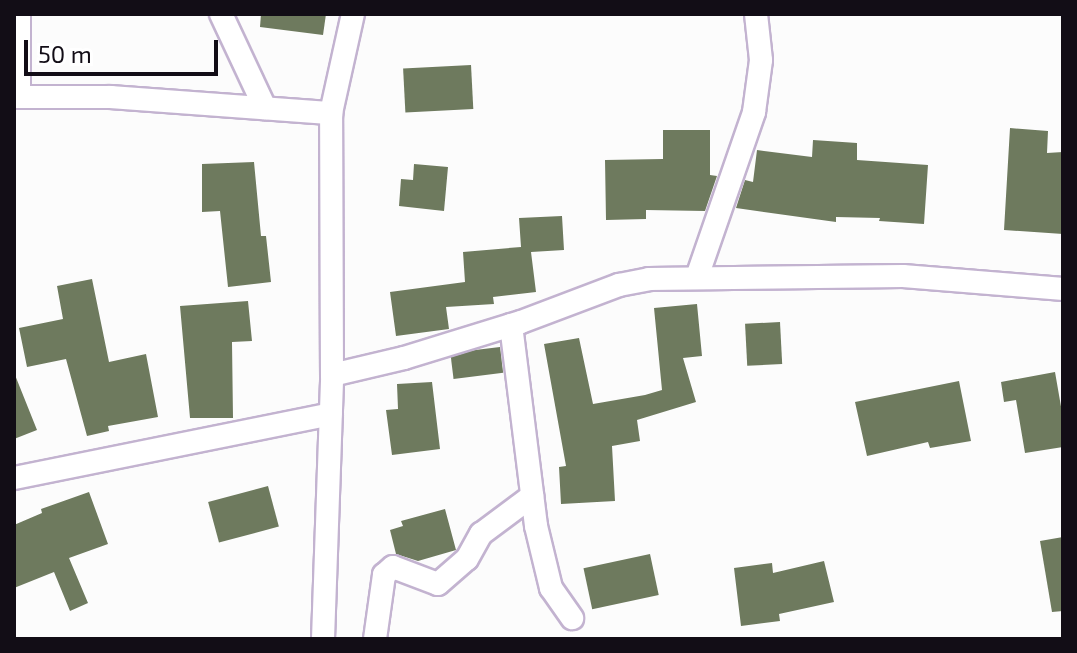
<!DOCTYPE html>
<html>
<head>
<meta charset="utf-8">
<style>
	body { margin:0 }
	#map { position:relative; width:1077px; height:653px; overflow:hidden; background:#fcfcfc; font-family:"Exo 2",sans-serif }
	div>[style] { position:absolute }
	.building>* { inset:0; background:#6e7a5e; transform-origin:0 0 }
	.roads { filter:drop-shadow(2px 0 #c3b3d0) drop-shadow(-2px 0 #c3b3d0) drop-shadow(0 2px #c3b3d0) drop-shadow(0 -2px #c3b3d0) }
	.minor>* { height:22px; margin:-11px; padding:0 11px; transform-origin:11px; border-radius:11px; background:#fff }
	span { translate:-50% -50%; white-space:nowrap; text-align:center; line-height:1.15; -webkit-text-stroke:6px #fff; paint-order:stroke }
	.frame { position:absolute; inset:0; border:16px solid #120d16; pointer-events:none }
	.scale { position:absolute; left:24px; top:40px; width:194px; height:36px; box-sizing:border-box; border:4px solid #120d16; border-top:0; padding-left:10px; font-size:24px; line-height:28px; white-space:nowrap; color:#120d16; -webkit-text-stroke:6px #fff; paint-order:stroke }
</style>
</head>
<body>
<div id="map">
	<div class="building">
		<div style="clip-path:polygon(261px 14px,326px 14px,323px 35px,260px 27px)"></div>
		<div style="left:471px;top:65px;width:44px;height:68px;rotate:87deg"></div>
		<div style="clip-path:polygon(1010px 128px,1048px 131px,1047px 153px,1063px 152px,1063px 234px,1004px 230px)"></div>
		<div style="clip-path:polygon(663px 130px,710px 130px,710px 175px,717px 176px,705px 211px,646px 210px,646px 219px,606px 220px,605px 160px,663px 159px)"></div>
		<div style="clip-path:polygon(813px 140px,857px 143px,857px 160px,928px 165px,924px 224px,879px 221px,880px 218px,836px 217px,836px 222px,736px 208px,745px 180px,753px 182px,757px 150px,812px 157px)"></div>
		<div style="clip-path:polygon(254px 162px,261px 236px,266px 236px,271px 282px,228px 287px,220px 211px,202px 212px,202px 164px)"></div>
		<div style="clip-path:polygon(414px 164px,448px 167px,444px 211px,399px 206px,401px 179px,413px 180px)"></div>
		<div style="clip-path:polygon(562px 216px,564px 250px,531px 252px,536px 292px,493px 297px,494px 304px,446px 307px,449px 329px,396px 336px,390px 292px,465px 282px,463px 252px,521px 247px,519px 218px)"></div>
		<div style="clip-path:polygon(92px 279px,109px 362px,146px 354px,158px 417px,108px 426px,109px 431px,87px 436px,66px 359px,27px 367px,19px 328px,63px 319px,57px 286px)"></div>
		<div style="clip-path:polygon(248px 301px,252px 341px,232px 342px,233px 418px,190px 418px,180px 306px)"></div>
		<div style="clip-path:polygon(697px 304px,702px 356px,683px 358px,696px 402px,637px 420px,640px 441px,612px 446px,615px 501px,561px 504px,559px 467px,566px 466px,544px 344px,579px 338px,593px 404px,645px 395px,662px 390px,654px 308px)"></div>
		<div style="left:780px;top:322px;width:42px;height:35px;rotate:87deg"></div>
		<div style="left:500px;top:347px;width:26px;height:50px;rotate:83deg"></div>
		<div style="clip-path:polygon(1055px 372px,1063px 418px,1063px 447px,1025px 453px,1016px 400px,1004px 402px,1001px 382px)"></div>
		<div style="clip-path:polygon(15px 375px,37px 430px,14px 439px,14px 376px)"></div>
		<div style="clip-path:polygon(959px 381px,971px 441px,930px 448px,928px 442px,867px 456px,855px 402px)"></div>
		<div style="clip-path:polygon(432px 382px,440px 449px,392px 455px,386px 410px,398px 409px,397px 384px)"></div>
		<div style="left:268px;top:486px;width:42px;height:62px;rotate:75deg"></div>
		<div style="clip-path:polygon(89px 492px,108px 544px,69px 558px,88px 603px,70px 611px,54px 572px,14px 588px,14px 525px,42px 513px,41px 509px)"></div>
		<div style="clip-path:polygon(445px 509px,456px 550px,418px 561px,396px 554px,390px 530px,403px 526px,401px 521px)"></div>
		<div style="clip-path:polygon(1063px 537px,1063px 611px,1052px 612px,1040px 541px)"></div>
		<div style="left:650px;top:554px;width:42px;height:68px;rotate:78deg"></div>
		<div style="clip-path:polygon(824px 561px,834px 602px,779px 614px,780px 621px,741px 626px,734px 568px,772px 563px,773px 573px)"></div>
	</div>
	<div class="roads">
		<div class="minor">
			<div style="left:19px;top:14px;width:82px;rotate:90deg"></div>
			<div style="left:221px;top:14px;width:104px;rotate:64.9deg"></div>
			<div style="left:14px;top:97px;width:97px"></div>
			<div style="left:111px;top:97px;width:221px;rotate:4.2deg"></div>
			<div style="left:697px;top:277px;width:175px;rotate:-70.9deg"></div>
			<div style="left:754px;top:112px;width:52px;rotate:-82.3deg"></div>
			<div style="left:761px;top:60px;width:46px;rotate:-96.2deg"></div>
			<div style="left:511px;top:325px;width:203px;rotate:82.9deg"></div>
			<div style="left:536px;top:526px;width:64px;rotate:76.4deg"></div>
			<div style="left:551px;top:588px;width:37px;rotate:55deg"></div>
			<div style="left:332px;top:375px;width:74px;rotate:-13.3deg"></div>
			<div style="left:404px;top:358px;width:122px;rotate:-17.1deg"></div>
			<div style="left:521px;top:322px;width:105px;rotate:-20.7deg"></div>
			<div style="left:619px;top:285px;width:31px;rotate:-11deg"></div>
			<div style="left:649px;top:279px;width:254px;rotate:-0.7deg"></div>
			<div style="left:903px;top:276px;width:161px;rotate:4.6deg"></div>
			<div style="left:14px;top:478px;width:323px;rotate:-11.4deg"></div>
			<div style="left:323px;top:639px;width:264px;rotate:-88deg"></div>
			<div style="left:332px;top:375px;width:262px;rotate:-90.2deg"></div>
			<div style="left:331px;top:113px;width:101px;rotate:-77.5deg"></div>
			<div style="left:375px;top:639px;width:65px;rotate:-82deg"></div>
			<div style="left:384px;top:575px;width:12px;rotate:-42deg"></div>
			<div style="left:393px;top:567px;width:48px;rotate:20.7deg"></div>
			<div style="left:438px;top:584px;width:38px;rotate:-41deg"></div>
			<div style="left:467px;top:559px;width:29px;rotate:-61deg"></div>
			<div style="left:481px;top:534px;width:64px;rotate:-36.7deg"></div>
		</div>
	</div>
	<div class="frame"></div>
	<div class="scale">50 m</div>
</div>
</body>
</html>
